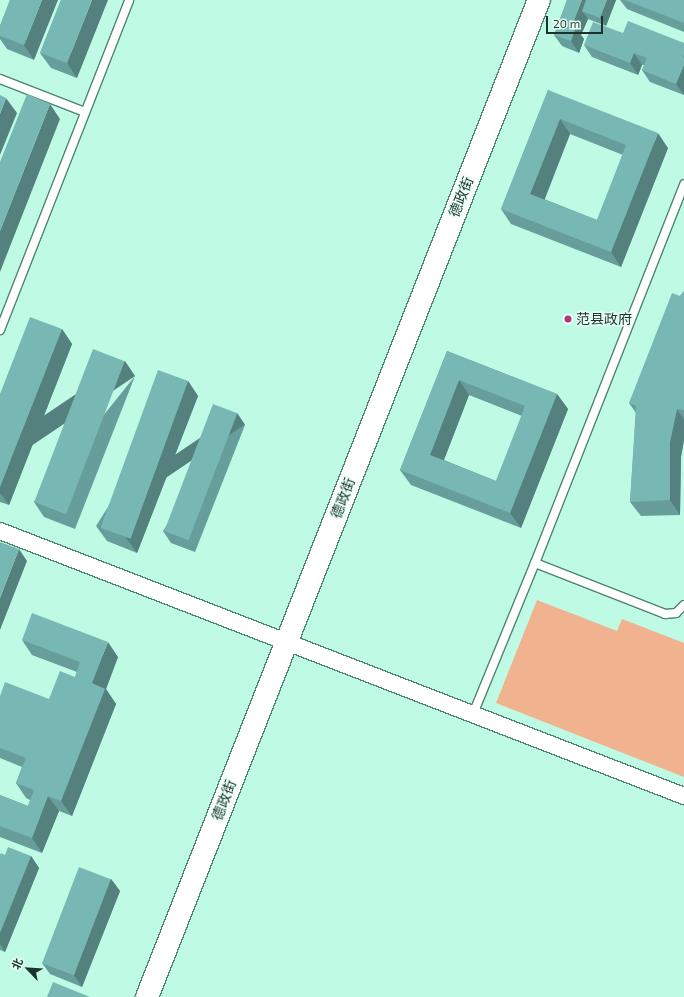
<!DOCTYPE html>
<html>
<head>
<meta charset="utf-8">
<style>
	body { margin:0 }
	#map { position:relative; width:684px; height:997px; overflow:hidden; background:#bffae4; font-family:"Exo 2","Noto Sans SC",sans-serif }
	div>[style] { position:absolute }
	.green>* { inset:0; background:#f1b28f }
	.roads { filter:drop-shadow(1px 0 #4d8572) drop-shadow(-1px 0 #4d8572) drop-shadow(0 1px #4d8572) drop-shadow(0 -1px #4d8572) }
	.lane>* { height:8px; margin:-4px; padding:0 4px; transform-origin:4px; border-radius:4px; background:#fff }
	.street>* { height:16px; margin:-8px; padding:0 8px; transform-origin:8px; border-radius:8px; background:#fff }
	.secondary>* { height:22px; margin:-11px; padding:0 11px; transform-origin:11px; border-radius:11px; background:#fff }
	.wall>* { inset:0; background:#679e9b }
	.shaded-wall>* { inset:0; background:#54817e; transform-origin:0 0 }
	.building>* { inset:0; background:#78b8b4; transform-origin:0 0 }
	.dots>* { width:11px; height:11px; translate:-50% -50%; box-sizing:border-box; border:2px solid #e7fef5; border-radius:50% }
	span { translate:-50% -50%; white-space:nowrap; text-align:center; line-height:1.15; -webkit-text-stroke:3px #e7fef5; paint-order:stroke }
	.street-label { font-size:14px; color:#1c332b }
	.poi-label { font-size:14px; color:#1c332b }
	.left { translate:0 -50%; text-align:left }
	.north { position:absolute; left:8px; top:949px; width:40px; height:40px; -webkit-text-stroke:3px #e7fef5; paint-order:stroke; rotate:295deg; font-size:11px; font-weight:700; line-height:16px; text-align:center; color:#1c332b }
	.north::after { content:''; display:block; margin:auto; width:14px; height:18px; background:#1c332b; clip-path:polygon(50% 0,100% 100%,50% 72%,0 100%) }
	.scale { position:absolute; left:546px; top:16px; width:57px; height:18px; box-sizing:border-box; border:2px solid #1c332b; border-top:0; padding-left:5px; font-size:12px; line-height:14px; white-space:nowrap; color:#1c332b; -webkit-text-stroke:3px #e7fef5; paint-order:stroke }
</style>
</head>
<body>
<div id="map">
	<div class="green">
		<div style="clip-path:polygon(537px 600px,617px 631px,622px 619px,684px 643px,684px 777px,496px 703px)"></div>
	</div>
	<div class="roads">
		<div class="lane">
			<div style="left:0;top:79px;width:91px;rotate:21.2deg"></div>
			<div style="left:0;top:330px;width:354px;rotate:-68.6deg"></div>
			<div style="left:535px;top:563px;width:140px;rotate:21.4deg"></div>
			<div style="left:665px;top:614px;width:11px;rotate:-5deg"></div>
			<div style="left:676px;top:613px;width:11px;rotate:-45deg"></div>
			<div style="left:473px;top:714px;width:163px;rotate:-67.7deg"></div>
			<div style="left:535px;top:563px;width:407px;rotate:-68.5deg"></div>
		</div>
		<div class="street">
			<div style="left:0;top:531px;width:734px;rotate:21.18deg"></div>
		</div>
		<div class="secondary">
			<div style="left:147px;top:997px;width:1071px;rotate:-68.54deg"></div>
		</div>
	</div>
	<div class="wall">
		<div style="clip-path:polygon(10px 0,34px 60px,7px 49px,0 39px,0 26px)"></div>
		<div style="clip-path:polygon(61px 0,77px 78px,51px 68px,40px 53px)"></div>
		<div style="clip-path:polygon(567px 0,616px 0,606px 26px,588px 19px,581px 35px,584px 39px,579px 53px,562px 46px,554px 35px)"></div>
		<div style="clip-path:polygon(620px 0,684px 0,684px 32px,627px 9px)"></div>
		<div style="clip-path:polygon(623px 33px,684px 43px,684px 95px,650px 82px,642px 70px,644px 65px,642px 65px,638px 75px,592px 57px,584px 45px)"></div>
		<div style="clip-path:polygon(evenodd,548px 90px,668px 148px,621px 267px,511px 224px,501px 209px,548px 90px,570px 134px,623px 155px,597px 220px,544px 199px,570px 134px)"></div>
		<div style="clip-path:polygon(684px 291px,684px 440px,681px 457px,680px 515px,641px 516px,630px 502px,636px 413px,629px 403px,680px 296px)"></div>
		<div style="clip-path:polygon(62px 329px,72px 344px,9px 505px,0 502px,0 394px)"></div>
		<div style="clip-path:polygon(evenodd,447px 351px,557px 394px,568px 409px,521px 528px,411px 485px,400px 470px,447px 351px,469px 395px,522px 416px,496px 481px,444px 460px,469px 395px)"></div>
		<div style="clip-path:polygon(135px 376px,75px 529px,44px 517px,34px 502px)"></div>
		<div style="clip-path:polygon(188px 381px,198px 396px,137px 553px,107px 541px,96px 526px)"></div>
		<div style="clip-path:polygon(237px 413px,245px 425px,195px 552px,171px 543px,163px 531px)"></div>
		<div style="clip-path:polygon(22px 640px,118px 657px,106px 689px,116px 704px,72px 816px,59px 811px,42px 853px,0 837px,0 795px,28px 806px,30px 800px,26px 798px,16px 783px,22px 767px,0 758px,0 696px,49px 699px,75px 677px,77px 672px,32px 655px)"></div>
		<div style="clip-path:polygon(0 855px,31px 856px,39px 868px,5px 952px,0 950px)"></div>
		<div style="clip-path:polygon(111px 879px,120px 891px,82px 987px,50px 974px,42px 963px)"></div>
	</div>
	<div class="shaded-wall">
		<div style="clip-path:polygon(42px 0,58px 0,34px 60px,24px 45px)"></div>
		<div style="clip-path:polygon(92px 0,108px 0,77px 78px,67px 63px)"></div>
		<div style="clip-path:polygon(582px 0,595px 0,582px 11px,588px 19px,581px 35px,584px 39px,579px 53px,571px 41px,572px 26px)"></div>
		<div style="clip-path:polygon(607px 0,616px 0,606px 26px,600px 18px)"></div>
		<div style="clip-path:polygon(634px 53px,642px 65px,638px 75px,630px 63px)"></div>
		<div style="clip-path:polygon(684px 65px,684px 95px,676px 84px)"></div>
		<div style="clip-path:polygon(6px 98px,17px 113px,0 155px,0 114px)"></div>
		<div style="clip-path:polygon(50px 104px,60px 119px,0 272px,0 231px)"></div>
		<div style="clip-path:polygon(560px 119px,570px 134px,541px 209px,530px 194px)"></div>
		<div style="clip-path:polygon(658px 133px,668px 148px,621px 267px,611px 252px)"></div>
		<div style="clip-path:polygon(62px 329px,72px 344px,9px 505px,0 493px,0 487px)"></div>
		<div style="left:125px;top:361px;width:18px;height:164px;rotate:56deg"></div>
		<div style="clip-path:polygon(459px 380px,469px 395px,440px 470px,430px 455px)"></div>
		<div style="clip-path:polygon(188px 381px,198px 396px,137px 553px,126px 538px)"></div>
		<div style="clip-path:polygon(557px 394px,568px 409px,521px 528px,510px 513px)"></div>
		<div style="clip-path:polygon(677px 409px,684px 420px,684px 440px,681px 457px,680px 515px,670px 500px,670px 442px)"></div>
		<div style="left:237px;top:413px;width:14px;height:137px;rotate:56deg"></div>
		<div style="clip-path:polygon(19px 549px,27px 561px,0 630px,0 598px)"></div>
		<div style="clip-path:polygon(108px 642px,118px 657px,106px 689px,116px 704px,72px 816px,61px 801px,92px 683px)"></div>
		<div style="clip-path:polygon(48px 796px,59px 811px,42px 853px,32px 838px)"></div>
		<div style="clip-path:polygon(31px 856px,39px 868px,5px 952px,0 944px,0 933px)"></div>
		<div style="clip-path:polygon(111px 879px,120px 891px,82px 987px,74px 975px)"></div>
	</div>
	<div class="building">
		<div style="clip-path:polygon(10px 0,42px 0,24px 45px,0 36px,0 26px)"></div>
		<div style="clip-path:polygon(61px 0,92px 0,67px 63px,40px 53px)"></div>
		<div style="clip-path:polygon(567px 0,582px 0,572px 26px,576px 27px,571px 41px,554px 35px)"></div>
		<div style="clip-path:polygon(586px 0,607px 0,600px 18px,582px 11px)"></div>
		<div style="clip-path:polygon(625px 0,684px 0,684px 23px)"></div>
		<div style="clip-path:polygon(628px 21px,684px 43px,684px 55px,683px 57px,684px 58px,684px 65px,676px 84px,642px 70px,647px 58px,634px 53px,630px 63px,584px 45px,593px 22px,623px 33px)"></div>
		<div style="clip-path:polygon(evenodd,548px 90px,658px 133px,611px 252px,501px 209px,548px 90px,560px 119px,626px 145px,597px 220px,530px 194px,560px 119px)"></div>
		<div style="clip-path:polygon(27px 94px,50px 104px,0 231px,0 162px)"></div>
		<div style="clip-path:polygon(0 95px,6px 98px,0 114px)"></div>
		<div style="clip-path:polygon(684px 291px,684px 410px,677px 409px,670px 442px,670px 500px,630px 502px,636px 406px,629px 403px,672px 293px,680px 296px)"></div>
		<div style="clip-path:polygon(30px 317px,62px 329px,0 487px,0 394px)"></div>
		<div style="left:93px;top:349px;width:34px;height:164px;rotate:21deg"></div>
		<div style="clip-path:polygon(evenodd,447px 351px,557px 394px,510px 513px,400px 470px,447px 351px,459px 380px,525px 406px,496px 481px,430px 455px,459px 380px)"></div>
		<div style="left:158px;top:370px;width:32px;height:168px;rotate:20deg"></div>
		<div style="left:213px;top:404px;width:26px;height:136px;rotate:21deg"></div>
		<div style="clip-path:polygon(0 542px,19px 549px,0 598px)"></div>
		<div style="clip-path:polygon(32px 613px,108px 642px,92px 683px,105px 689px,61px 801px,48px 796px,32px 838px,0 826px,0 795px,28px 806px,34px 790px,16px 783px,26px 758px,0 748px,0 696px,5px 682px,49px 699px,60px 671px,75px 677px,80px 662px,22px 640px)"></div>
		<div style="clip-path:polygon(8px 847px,31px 856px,0 933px,0 855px,1px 853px,5px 855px)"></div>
		<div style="left:79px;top:867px;width:34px;height:103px;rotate:21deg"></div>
		<div style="clip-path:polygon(53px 982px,90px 997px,47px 997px)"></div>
	</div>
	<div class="dots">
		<div style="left:568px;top:319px;background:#b5337b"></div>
	</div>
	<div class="street-label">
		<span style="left:461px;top:197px;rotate:-68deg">德政街</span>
		<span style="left:343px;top:498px;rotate:-69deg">德政街</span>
		<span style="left:224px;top:800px;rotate:-69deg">德政街</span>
	</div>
	<div class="poi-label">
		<span class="left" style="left:576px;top:319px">范县政府</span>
	</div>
	<div class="north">北</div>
	<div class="scale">20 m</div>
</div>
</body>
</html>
